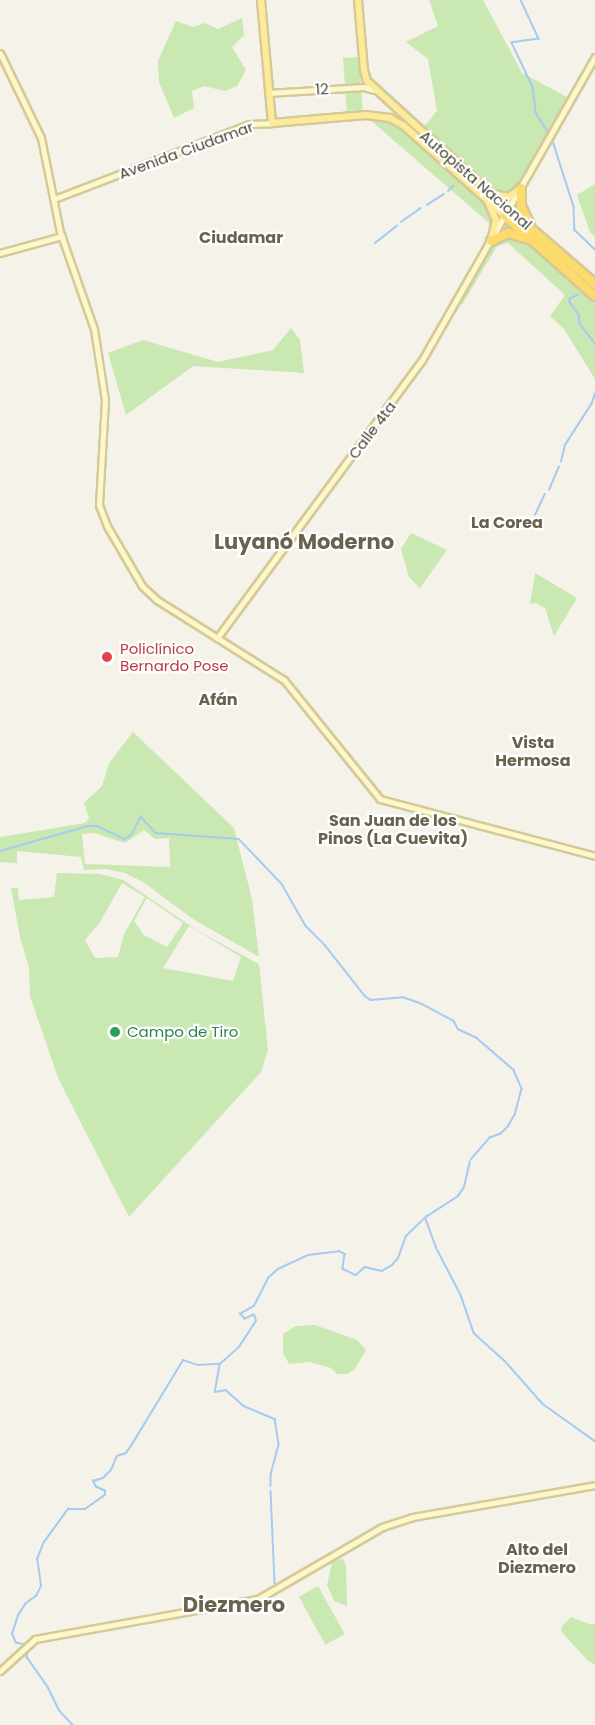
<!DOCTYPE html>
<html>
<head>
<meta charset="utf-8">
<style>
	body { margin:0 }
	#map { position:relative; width:595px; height:1725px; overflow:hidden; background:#f4f2e9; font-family:Poppins,sans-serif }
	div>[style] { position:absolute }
	.green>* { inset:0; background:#cae8b2; transform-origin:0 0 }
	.stream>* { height:1.5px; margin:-0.75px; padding:0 0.75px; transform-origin:0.75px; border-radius:0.75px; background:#a6caf0 }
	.roads { filter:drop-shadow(2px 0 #d4ca99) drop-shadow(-2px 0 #d4ca99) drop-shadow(0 2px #d4ca99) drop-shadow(0 -2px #d4ca99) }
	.secondary>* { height:5px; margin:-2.5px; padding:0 2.5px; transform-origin:2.5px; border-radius:2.5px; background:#fef7c9 }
	.primary>* { height:6px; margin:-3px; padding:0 3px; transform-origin:3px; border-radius:3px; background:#fdeb99 }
	.highway>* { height:8px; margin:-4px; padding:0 4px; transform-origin:4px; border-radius:4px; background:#fcdb6c }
	.dots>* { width:16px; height:16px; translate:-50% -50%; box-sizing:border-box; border:3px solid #fff; border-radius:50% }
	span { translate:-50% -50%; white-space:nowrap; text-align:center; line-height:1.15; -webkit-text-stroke:4.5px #fff; paint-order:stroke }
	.street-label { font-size:15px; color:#484337 }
	.health-label { font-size:15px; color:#be3a42 }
	.left { translate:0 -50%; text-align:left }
	.leisure-label { font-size:15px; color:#27864d }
	.neighbourhood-label { font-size:16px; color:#6b624e; font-weight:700 }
	.district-label { font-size:21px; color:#6b624e; font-weight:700 }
</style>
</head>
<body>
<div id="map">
	<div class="green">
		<div style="clip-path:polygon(429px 0,483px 0,522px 73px,567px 97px,514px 191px,505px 194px,493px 192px,422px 129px,437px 111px,428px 59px,406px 42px,438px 26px)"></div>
		<div style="clip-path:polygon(242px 18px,244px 35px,232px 47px,246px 70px,237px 86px,225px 91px,204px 86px,192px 91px,194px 108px,174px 118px,159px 82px,158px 61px,176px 21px,193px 27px,205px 23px,218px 29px)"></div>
		<div style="left:359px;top:57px;width:53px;height:16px;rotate:86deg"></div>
		<div style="clip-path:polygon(368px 118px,388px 119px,485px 204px,494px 216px,491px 240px,489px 223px)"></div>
		<div style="clip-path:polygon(595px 184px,595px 237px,590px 232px,577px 195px)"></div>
		<div style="clip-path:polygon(506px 235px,529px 242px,595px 303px,595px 379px,564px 329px,550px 316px,565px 295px,508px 243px,497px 246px,462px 305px,459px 302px,489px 249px)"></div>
		<div style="clip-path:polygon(291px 328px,300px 340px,304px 373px,193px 366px,126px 415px,108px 353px,143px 340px,218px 362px,273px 350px)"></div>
		<div style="clip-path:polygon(411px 533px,447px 550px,420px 588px,409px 577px,401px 549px)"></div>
		<div style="clip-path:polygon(535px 573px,577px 598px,554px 636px,545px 608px,536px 603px,530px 604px)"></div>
		<div style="clip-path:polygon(evenodd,133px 732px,234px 828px,252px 899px,259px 957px,193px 919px,143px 882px,125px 873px,106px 869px,84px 870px,81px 857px,17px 851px,17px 863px,0 862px,0 837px,85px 823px,89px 818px,84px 803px,102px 786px,109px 763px,133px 732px,144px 830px,155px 839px,169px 838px,170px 867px,85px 864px,82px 834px,94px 833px,125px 843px,144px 830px)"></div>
		<div style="clip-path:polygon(evenodd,57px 873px,100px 874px,123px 880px,198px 931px,259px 964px,268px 1050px,261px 1072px,129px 1217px,58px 1078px,30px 996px,29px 968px,20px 937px,11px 888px,18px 888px,19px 900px,54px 897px,57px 873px,122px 883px,145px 897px,124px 934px,118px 957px,95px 958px,85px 940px,100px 922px,122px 883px,57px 873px,147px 898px,183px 923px,167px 947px,144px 935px,134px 921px,147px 898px,57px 873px,189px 926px,241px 957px,233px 981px,163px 968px,189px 926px)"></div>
		<div style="clip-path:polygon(315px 1325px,357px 1340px,366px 1350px,355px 1369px,347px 1374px,337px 1374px,331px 1368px,310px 1362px,289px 1364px,283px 1353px,283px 1334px,296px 1326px)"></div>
		<div style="clip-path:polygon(340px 1559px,343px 1559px,346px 1565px,347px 1606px,334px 1601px,327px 1585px,332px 1563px)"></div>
		<div style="left:318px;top:1586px;width:55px;height:22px;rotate:61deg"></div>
		<div style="clip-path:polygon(571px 1617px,589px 1624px,595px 1624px,595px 1665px,587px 1660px,561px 1631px,562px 1626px)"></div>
	</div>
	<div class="stream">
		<div style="left:521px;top:0;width:43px;rotate:65.2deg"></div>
		<div style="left:539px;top:39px;width:27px;rotate:172deg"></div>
		<div style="left:512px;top:43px;width:49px;rotate:64.5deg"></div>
		<div style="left:533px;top:87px;width:26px;rotate:83deg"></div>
		<div style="left:536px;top:113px;width:24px;rotate:57deg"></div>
		<div style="left:553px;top:141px;width:69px;rotate:72.3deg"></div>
		<div style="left:574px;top:207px;width:23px;rotate:88deg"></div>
		<div style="left:575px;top:230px;width:28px;rotate:44deg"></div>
		<div style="left:448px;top:191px;width:7px;rotate:-45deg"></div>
		<div style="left:427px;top:205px;width:20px;rotate:-33deg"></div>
		<div style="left:401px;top:222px;width:24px;rotate:-35deg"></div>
		<div style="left:375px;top:243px;width:28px;rotate:-38deg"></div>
		<div style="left:579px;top:295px;width:10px;rotate:156deg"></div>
		<div style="left:570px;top:299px;width:3px;rotate:90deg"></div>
		<div style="left:570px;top:302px;width:16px;rotate:55deg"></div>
		<div style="left:579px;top:315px;width:9px;rotate:84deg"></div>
		<div style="left:580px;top:324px;width:24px;rotate:52deg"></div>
		<div style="left:561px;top:462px;width:17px;rotate:-77deg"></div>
		<div style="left:565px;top:445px;width:50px;rotate:-57.3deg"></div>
		<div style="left:592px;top:403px;width:10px;rotate:-73deg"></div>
		<div style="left:549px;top:490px;width:25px;rotate:-67deg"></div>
		<div style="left:535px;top:515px;width:23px;rotate:-65deg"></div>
		<div style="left:0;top:851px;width:91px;rotate:-15.9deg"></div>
		<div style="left:88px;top:826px;width:9px"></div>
		<div style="left:97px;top:826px;width:31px;rotate:25deg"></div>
		<div style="left:125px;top:839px;width:7px;rotate:-34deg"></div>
		<div style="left:131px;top:835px;width:21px;rotate:-61deg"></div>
		<div style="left:141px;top:817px;width:22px;rotate:47deg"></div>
		<div style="left:156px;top:833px;width:83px;rotate:4.1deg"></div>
		<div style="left:239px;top:839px;width:62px;rotate:46.3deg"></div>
		<div style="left:282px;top:884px;width:48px;rotate:60.3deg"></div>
		<div style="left:306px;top:926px;width:27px;rotate:45deg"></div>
		<div style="left:325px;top:945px;width:65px;rotate:51.9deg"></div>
		<div style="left:365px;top:996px;width:7px;rotate:34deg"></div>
		<div style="left:371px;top:1000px;width:32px;rotate:-5deg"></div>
		<div style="left:403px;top:997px;width:20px;rotate:20deg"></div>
		<div style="left:422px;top:1004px;width:36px;rotate:28deg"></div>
		<div style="left:454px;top:1021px;width:9px;rotate:63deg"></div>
		<div style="left:458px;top:1029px;width:21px;rotate:25deg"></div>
		<div style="left:477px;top:1038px;width:49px;rotate:40.9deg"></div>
		<div style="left:514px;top:1070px;width:21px;rotate:67deg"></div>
		<div style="left:522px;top:1089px;width:27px;rotate:105deg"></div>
		<div style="left:515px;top:1115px;width:14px;rotate:120deg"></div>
		<div style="left:508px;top:1127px;width:10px;rotate:135deg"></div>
		<div style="left:501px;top:1134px;width:12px;rotate:160deg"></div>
		<div style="left:490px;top:1138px;width:28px;rotate:131deg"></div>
		<div style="left:426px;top:1219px;width:30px;rotate:70deg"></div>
		<div style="left:436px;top:1247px;width:54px;rotate:62.5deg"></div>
		<div style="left:461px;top:1295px;width:40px;rotate:71.1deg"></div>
		<div style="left:474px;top:1333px;width:42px;rotate:42.1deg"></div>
		<div style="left:505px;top:1361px;width:57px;rotate:48.5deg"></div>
		<div style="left:543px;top:1404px;width:64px;rotate:35.4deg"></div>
		<div style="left:220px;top:1365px;width:27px;rotate:100deg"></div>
		<div style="left:215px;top:1392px;width:11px;rotate:-10deg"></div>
		<div style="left:226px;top:1390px;width:24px;rotate:42deg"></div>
		<div style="left:244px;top:1406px;width:34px;rotate:23deg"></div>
		<div style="left:275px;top:1419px;width:26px;rotate:81deg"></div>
		<div style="left:279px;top:1445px;width:31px;rotate:105deg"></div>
		<div style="left:271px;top:1475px;width:11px;rotate:90deg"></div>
		<div style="left:271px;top:1491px;width:92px;rotate:87.5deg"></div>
		<div style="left:26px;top:1645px;width:10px;rotate:-169deg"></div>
		<div style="left:16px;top:1643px;width:10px;rotate:-114deg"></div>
		<div style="left:12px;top:1634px;width:20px;rotate:-72deg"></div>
		<div style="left:18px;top:1615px;width:14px;rotate:-56deg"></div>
		<div style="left:26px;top:1603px;width:12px;rotate:-35deg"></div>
		<div style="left:36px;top:1596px;width:11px;rotate:-63deg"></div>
		<div style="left:41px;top:1586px;width:27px;rotate:-98deg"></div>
		<div style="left:37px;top:1559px;width:18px;rotate:-68deg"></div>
		<div style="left:44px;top:1542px;width:41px;rotate:-54deg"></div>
		<div style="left:68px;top:1509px;width:17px"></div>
		<div style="left:85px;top:1509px;width:24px;rotate:-35deg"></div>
		<div style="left:105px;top:1495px;width:4px;rotate:-90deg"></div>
		<div style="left:105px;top:1491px;width:10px;rotate:-156deg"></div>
		<div style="left:96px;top:1487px;width:7px;rotate:-117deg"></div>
		<div style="left:93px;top:1481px;width:10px;rotate:-17deg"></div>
		<div style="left:103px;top:1478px;width:11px;rotate:-45deg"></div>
		<div style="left:111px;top:1470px;width:15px;rotate:-67deg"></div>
		<div style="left:117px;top:1456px;width:9px;rotate:-18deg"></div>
		<div style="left:126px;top:1453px;width:9px;rotate:-54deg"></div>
		<div style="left:131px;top:1446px;width:100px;rotate:-58.8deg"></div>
		<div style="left:183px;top:1360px;width:16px;rotate:18deg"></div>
		<div style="left:198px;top:1365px;width:22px;rotate:-3deg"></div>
		<div style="left:220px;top:1364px;width:25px;rotate:-42deg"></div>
		<div style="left:239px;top:1347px;width:31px;rotate:-57deg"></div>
		<div style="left:256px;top:1321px;width:6px;rotate:-108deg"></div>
		<div style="left:254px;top:1315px;width:10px;rotate:156deg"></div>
		<div style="left:245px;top:1319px;width:7px;rotate:-135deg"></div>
		<div style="left:240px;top:1314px;width:16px;rotate:-30deg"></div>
		<div style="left:254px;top:1306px;width:31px;rotate:-63deg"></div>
		<div style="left:268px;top:1278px;width:13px;rotate:-42deg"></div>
		<div style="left:278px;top:1269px;width:33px;rotate:-25deg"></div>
		<div style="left:308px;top:1255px;width:31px;rotate:-7deg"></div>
		<div style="left:339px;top:1251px;width:7px;rotate:27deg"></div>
		<div style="left:345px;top:1254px;width:15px;rotate:98deg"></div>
		<div style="left:343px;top:1269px;width:14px;rotate:25deg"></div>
		<div style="left:356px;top:1275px;width:12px;rotate:-42deg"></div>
		<div style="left:365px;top:1267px;width:17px;rotate:13deg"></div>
		<div style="left:382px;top:1271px;width:12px;rotate:-31deg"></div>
		<div style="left:392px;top:1265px;width:9px;rotate:-49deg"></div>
		<div style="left:398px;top:1258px;width:23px;rotate:-70deg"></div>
		<div style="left:406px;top:1236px;width:28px;rotate:-44deg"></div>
		<div style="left:426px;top:1217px;width:38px;rotate:-33deg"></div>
		<div style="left:458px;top:1196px;width:11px;rotate:-56deg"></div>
		<div style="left:464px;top:1187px;width:26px;rotate:-77deg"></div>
		<div style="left:29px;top:1648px;width:9px;rotate:103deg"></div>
		<div style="left:27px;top:1657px;width:37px;rotate:55deg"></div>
		<div style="left:48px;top:1687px;width:25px;rotate:64deg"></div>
		<div style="left:59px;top:1710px;width:21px;rotate:47deg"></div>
	</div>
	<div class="roads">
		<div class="secondary">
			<div style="left:0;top:53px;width:94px;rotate:64.2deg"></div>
			<div style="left:41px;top:138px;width:96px;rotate:78.6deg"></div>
			<div style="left:60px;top:232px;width:103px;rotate:70.7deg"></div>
			<div style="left:94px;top:329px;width:72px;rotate:81.2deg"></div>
			<div style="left:105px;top:400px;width:105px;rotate:93.3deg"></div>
			<div style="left:99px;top:505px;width:22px;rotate:69deg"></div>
			<div style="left:107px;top:526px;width:69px;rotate:59.7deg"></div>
			<div style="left:142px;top:586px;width:21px;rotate:43deg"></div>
			<div style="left:157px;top:600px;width:150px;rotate:32.2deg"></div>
			<div style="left:284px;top:680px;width:153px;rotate:51.1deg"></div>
			<div style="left:380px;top:799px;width:222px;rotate:14.8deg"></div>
			<div style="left:268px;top:93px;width:96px;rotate:-3.6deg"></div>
			<div style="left:364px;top:87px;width:10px;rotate:17deg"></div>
			<div style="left:54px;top:199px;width:209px;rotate:-21deg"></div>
			<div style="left:249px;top:124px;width:23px;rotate:-2deg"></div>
			<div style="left:0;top:253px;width:64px;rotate:-15.3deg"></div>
			<div style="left:217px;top:638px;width:345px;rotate:-53.6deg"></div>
			<div style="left:422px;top:360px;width:349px;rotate:-60.3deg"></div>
			<div style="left:0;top:1671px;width:47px;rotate:-42.4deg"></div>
			<div style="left:35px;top:1639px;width:227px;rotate:-10.2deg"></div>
			<div style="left:258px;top:1599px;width:143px;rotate:-30.1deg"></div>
			<div style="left:382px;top:1527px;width:32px;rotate:-18deg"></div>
			<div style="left:412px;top:1517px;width:186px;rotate:-9.9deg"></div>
		</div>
		<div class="primary">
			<div style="left:261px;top:0;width:123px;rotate:84.9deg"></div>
			<div style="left:272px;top:123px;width:94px;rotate:-4.9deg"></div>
			<div style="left:366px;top:115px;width:24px;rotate:7deg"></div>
			<div style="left:390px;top:118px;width:16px;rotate:30deg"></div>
			<div style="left:404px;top:126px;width:135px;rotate:41.7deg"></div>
			<div style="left:358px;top:0;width:70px;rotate:85.1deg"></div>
			<div style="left:364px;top:70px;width:11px;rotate:75deg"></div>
			<div style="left:367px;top:81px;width:192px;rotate:42.3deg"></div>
			<div style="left:493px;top:194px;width:16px;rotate:11deg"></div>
			<div style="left:509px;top:197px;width:15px;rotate:-37deg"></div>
			<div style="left:488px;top:202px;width:20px;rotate:66deg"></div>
			<div style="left:496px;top:220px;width:22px;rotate:103deg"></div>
		</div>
		<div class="highway">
			<div style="left:521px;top:188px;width:18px;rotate:90deg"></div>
			<div style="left:521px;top:206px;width:21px;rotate:65deg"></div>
			<div style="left:509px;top:210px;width:113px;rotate:40.7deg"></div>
			<div style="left:505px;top:216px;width:120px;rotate:41.6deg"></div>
			<div style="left:491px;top:241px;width:19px;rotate:-25deg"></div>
			<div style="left:508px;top:233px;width:22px;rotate:16deg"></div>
		</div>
	</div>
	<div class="dots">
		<div style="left:107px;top:657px;background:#e0444e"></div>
		<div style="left:115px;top:1032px;background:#2e9e5b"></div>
	</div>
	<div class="street-label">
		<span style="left:322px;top:89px;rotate:-3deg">12</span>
		<span style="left:186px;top:150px;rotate:-20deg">Avenida Ciudamar</span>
		<span style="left:476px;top:180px;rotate:41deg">Autopista Nacional</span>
		<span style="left:372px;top:430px;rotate:-53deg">Calle 4ta</span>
	</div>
	<div class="health-label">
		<span class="left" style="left:120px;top:657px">Policlínico<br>Bernardo Pose</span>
	</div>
	<div class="leisure-label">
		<span class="left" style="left:127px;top:1032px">Campo de Tiro</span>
	</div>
	<div class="neighbourhood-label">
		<span style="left:241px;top:238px">Ciudamar</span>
		<span style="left:507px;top:523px">La Corea</span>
		<span style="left:218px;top:700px">Afán</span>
		<span style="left:533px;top:752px">Vista<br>Hermosa</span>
		<span style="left:393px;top:830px">San Juan de los<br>Pinos (La Cuevita)</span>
		<span style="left:537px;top:1559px">Alto del<br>Diezmero</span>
	</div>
	<div class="district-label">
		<span style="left:304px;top:542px">Luyanó Moderno</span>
		<span style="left:234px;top:1605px">Diezmero</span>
	</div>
</div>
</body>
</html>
